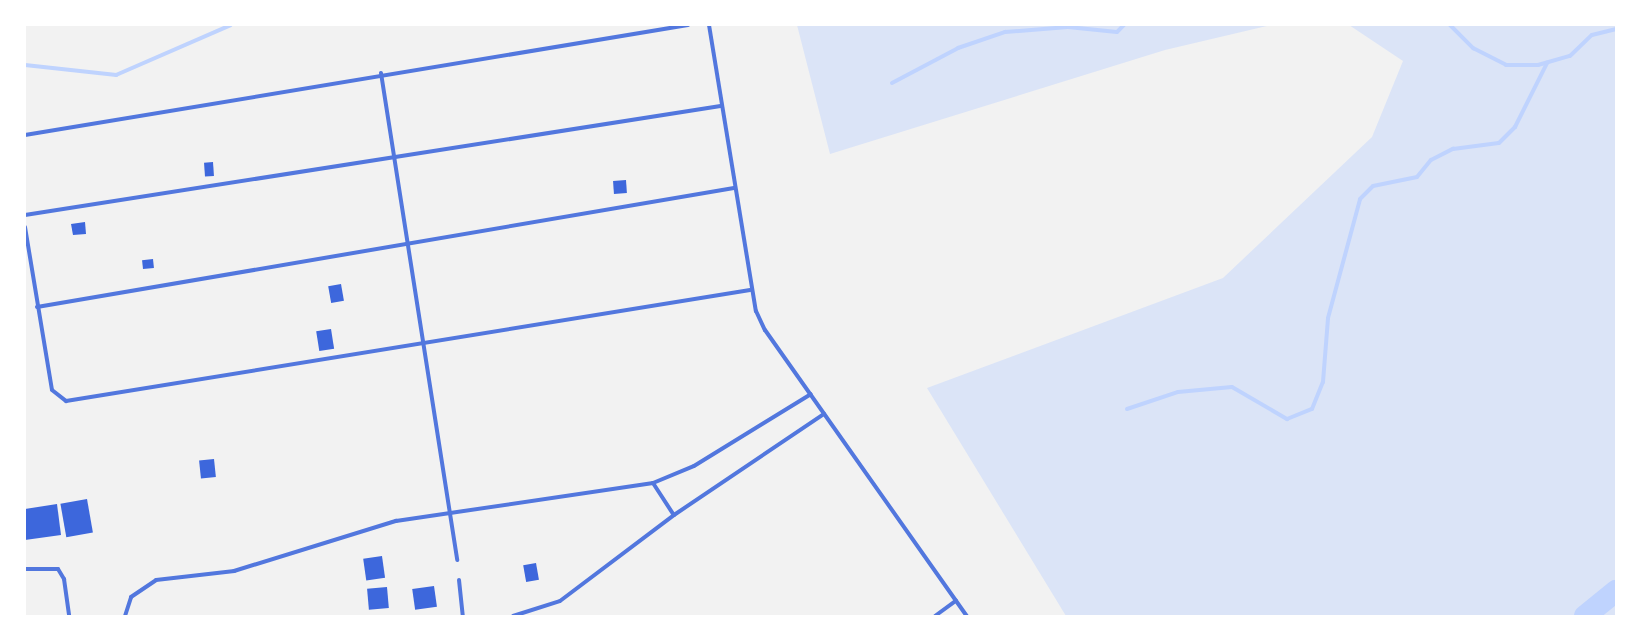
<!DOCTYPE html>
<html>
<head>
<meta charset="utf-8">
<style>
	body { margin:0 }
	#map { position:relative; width:1641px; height:641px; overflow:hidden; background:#f2f2f2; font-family:Karla,sans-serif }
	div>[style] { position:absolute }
	.green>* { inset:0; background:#dbe4f7 }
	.stream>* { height:4px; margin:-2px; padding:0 2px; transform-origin:2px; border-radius:2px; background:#bfd3fe }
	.river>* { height:22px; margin:-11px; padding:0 11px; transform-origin:11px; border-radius:11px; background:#bfd3fe }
	.building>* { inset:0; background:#3d67dc; transform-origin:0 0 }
	.service>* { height:4px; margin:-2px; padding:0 2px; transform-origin:2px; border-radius:2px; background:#5277de }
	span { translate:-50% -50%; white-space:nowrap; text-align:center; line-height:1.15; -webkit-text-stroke:4px #fff; paint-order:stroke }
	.frame { position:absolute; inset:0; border:26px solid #fff; pointer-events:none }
</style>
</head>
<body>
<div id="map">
	<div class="green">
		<div style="clip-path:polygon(797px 25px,1271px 25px,1165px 50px,830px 154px)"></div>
		<div style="clip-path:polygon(1349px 25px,1616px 25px,1616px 616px,1066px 616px,927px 388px,1223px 278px,1372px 137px,1403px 61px)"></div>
	</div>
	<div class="stream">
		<div style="left:1450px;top:25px;width:33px;rotate:45deg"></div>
		<div style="left:1473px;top:48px;width:37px;rotate:27deg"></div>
		<div style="left:1506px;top:65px;width:32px"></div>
		<div style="left:1538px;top:65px;width:33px;rotate:-16deg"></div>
		<div style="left:1570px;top:56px;width:30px;rotate:-44deg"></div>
		<div style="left:1592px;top:35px;width:25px;rotate:-14deg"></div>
		<div style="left:25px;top:65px;width:92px;rotate:6.3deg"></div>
		<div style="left:116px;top:75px;width:125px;rotate:-23.5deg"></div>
		<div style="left:892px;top:83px;width:75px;rotate:-27.9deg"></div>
		<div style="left:958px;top:48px;width:50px;rotate:-18.8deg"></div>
		<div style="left:1005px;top:32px;width:63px;rotate:-4.5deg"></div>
		<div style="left:1068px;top:27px;width:49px;rotate:5.8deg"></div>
		<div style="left:1117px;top:32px;width:10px;rotate:-45deg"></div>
		<div style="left:1127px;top:409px;width:54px;rotate:-18.4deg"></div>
		<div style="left:1178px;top:392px;width:54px;rotate:-5.3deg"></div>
		<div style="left:1232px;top:387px;width:64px;rotate:30.2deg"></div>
		<div style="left:1287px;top:419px;width:27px;rotate:-22deg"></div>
		<div style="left:1312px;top:409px;width:29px;rotate:-68deg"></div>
		<div style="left:1323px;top:382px;width:64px;rotate:-85.5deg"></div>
		<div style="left:1328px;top:318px;width:123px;rotate:-74.9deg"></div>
		<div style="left:1360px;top:199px;width:18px;rotate:-45deg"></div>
		<div style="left:1373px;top:186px;width:45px;rotate:-11.6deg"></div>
		<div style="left:1417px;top:177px;width:22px;rotate:-51deg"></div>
		<div style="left:1431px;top:160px;width:25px;rotate:-27deg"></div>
		<div style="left:1453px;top:149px;width:46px;rotate:-7.4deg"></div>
		<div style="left:1499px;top:143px;width:23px;rotate:-45deg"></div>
		<div style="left:1515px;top:127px;width:72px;rotate:-63.4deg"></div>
	</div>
	<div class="river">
		<div style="left:1585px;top:616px;width:40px;rotate:-39deg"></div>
	</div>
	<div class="building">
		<div style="left:213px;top:162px;width:14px;height:9px;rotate:86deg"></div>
		<div style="left:626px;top:180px;width:13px;height:13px;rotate:86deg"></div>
		<div style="clip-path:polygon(85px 222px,86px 234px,73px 235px,71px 224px)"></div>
		<div style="left:153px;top:259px;width:9px;height:11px;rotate:84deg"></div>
		<div style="left:341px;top:284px;width:17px;height:13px;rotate:80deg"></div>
		<div style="left:331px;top:329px;width:20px;height:15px;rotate:81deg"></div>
		<div style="left:214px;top:459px;width:18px;height:15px;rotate:84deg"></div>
		<div style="left:87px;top:499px;width:34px;height:27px;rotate:80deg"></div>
		<div style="clip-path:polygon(57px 504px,61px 535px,25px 540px,25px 509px)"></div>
		<div style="left:382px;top:556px;width:22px;height:19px;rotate:82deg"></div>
		<div style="left:536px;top:563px;width:17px;height:13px;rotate:80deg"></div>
		<div style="left:434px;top:586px;width:21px;height:22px;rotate:82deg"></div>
		<div style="left:387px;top:587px;width:21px;height:20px;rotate:85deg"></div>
	</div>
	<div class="service">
		<div style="left:709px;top:25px;width:290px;rotate:80.7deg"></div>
		<div style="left:756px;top:311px;width:21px;rotate:65deg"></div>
		<div style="left:765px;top:330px;width:350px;rotate:54.8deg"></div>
		<div style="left:381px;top:73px;width:493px;rotate:81.1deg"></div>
		<div style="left:25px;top:135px;width:672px;rotate:-9.42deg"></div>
		<div style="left:25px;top:215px;width:704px;rotate:-8.9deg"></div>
		<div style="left:25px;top:227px;width:165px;rotate:80.6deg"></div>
		<div style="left:52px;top:390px;width:18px;rotate:38deg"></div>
		<div style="left:66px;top:401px;width:693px;rotate:-9.22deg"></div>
		<div style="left:37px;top:307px;width:707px;rotate:-9.69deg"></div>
		<div style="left:653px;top:483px;width:38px;rotate:57deg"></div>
		<div style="left:25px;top:569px;width:33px"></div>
		<div style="left:58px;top:569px;width:12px;rotate:59deg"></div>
		<div style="left:64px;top:579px;width:37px;rotate:82deg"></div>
		<div style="left:459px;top:580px;width:36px;rotate:84deg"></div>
		<div style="left:125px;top:616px;width:20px;rotate:-72deg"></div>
		<div style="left:131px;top:597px;width:30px;rotate:-34deg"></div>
		<div style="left:156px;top:580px;width:79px;rotate:-6.6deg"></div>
		<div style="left:234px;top:571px;width:170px;rotate:-17.2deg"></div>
		<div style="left:396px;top:521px;width:260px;rotate:-8.4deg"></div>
		<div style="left:653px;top:483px;width:44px;rotate:-22.5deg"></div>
		<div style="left:694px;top:466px;width:137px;rotate:-31.6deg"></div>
		<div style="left:513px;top:616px;width:49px;rotate:-17.7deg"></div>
		<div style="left:560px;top:601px;width:143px;rotate:-37deg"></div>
		<div style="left:674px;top:515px;width:181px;rotate:-34deg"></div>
		<div style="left:935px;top:616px;width:26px;rotate:-36deg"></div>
	</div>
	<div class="frame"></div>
</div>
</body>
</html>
